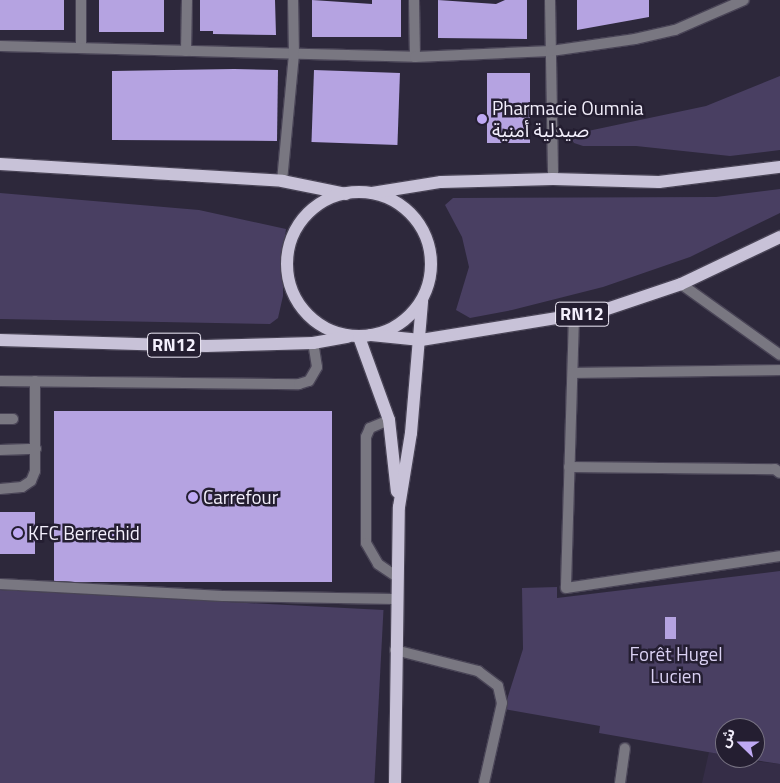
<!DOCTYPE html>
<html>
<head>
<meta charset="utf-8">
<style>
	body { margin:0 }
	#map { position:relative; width:780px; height:783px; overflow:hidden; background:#2d283b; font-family:"Titillium Web","Noto Sans Arabic",sans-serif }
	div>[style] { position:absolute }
	.built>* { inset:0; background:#352d47 }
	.green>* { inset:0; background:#493f62; transform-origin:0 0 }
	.building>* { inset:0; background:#b5a3e1; transform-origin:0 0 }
	.roads { filter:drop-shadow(1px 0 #494456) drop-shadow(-1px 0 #494456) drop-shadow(0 1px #494456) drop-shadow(0 -1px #494456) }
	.service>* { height:10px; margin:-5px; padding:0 5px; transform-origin:5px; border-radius:5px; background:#797781 }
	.minor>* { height:10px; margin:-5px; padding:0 5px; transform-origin:5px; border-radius:5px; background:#797781 }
	.primary>* { height:12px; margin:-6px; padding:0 6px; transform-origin:6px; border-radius:6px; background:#c8c2d8 }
	.primary>.ring { margin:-6px; padding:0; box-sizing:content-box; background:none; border:12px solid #c8c2d8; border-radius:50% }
	.dots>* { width:14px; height:14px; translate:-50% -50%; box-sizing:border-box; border:2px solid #241e31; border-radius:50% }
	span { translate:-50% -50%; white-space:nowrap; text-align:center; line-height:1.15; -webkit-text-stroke:5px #241e31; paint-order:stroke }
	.shield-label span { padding:1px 4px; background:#241e31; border:1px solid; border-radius:4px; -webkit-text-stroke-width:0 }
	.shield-label { font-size:18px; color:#f3effc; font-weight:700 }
	.poi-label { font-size:19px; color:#f3effc }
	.left { translate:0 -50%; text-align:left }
	.park-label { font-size:19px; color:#dad1f3 }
	.north { position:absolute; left:715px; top:718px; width:50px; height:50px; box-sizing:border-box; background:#241e31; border:1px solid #777282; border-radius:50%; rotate:292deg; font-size:14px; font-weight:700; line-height:20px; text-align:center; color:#f3effc }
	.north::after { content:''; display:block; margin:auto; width:18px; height:22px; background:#bfa9f4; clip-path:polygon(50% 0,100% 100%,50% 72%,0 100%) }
</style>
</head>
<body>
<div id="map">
	<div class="built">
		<div style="clip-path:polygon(709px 752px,725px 755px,725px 758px,780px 764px,780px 783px,702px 783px)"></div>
	</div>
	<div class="green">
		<div style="clip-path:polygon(780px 76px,780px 150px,730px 156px,636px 146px,583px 146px,574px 143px,569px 135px,706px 106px)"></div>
		<div style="clip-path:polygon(780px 189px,780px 213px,690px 257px,603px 287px,512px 310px,470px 318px,456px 310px,469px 267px,462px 237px,445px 205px,453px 198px,716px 197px)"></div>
		<div style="clip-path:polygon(0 193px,199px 210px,286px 229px,283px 252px,283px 296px,278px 318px,270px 324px,0 319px)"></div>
		<div style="clip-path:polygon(780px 571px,780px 764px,742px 758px,755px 758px,755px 728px,725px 728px,725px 755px,599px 733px,600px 726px,504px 709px,523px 649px,522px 588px,557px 587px,557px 598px)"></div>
		<div style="left:0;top:590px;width:384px;height:193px;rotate:3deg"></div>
	</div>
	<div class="building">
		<div style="left:0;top:0;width:64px;height:30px"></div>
		<div style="left:99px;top:0;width:65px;height:32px"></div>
		<div style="clip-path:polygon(200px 0,275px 0,276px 35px,213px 34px,213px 31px,200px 31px)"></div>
		<div style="clip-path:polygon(312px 0,372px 4px,372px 0,401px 0,401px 37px,312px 37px)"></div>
		<div style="clip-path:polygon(438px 0,496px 4px,505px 0,527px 0,527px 39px,438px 38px)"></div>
		<div style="clip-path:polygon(577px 0,649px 0,649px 17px,577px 30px)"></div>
		<div style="clip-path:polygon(234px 69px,278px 70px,277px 141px,112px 140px,112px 71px)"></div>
		<div style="left:314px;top:70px;width:86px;height:72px;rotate:2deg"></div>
		<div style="left:487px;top:73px;width:43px;height:70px"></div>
		<div style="left:54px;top:411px;width:278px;height:171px"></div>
		<div style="left:0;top:512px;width:35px;height:42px"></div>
		<div style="left:665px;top:617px;width:11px;height:22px"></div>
	</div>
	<div class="roads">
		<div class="service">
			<div style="left:0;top:381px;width:299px;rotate:0.6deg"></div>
			<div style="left:299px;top:384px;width:10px;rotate:-17deg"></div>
			<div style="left:309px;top:381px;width:16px;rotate:-60deg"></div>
			<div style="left:317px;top:367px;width:24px;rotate:-99deg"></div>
			<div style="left:0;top:419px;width:13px"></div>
			<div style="left:389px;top:420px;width:21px;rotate:157deg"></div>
			<div style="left:370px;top:428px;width:10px;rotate:114deg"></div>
			<div style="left:366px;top:437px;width:106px;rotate:90deg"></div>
			<div style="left:366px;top:543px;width:24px;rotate:60deg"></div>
			<div style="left:378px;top:564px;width:22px;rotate:34deg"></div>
			<div style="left:0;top:450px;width:36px;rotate:-2deg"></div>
			<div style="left:0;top:489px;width:22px;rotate:-5deg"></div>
			<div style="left:22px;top:487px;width:11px;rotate:-34deg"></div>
			<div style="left:31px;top:481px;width:11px;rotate:-68deg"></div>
			<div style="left:35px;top:471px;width:90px;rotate:-90deg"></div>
			<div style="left:0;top:584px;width:223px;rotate:3.1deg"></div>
			<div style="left:223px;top:596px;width:172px;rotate:1deg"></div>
		</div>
		<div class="minor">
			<div style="left:81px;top:0;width:48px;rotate:90deg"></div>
			<div style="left:414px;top:0;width:57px;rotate:89deg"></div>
			<div style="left:550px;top:0;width:179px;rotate:89deg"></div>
			<div style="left:0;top:46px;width:415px;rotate:1.5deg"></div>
			<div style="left:415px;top:57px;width:136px;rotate:-2.5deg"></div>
			<div style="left:551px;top:51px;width:85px;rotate:-8.1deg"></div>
			<div style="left:635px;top:39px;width:41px;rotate:-12.7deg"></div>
			<div style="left:675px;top:30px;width:75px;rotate:-23.5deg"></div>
			<div style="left:186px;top:51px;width:51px;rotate:-88.9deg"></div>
			<div style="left:282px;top:181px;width:127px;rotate:-84.6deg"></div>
			<div style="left:294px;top:55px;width:55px;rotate:-91deg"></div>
			<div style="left:681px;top:284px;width:122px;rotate:35.6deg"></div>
			<div style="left:574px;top:316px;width:272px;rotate:91.7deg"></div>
			<div style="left:566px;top:588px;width:216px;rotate:-8.5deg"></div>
			<div style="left:574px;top:373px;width:206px;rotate:-0.8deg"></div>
			<div style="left:569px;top:467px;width:206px;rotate:0.6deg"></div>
			<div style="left:775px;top:469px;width:6px;rotate:39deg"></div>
			<div style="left:395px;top:650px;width:86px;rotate:14.2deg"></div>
			<div style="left:478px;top:671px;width:25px;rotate:37deg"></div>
			<div style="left:498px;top:686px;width:17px;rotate:77deg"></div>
			<div style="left:502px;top:703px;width:82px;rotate:102.7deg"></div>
			<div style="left:620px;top:783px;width:35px;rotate:-82deg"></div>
		</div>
		<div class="primary">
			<div style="left:0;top:164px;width:283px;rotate:3.4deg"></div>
			<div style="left:282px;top:181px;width:65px;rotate:11.5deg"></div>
			<div class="ring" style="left:287px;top:192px;width:132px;height:132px"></div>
			<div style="left:372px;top:193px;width:70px;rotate:-9.1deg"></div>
			<div style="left:441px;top:182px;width:112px;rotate:-1.5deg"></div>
			<div style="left:553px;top:179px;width:106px;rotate:1.6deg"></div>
			<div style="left:659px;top:182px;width:122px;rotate:-7.1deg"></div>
			<div style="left:371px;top:335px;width:50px;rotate:5.7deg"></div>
			<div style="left:421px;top:340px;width:182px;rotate:-9.2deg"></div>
			<div style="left:601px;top:311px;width:84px;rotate:-18.6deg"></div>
			<div style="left:681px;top:284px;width:110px;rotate:-25.4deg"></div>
			<div style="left:359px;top:337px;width:88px;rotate:70.1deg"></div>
			<div style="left:389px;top:420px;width:72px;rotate:83.7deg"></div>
			<div style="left:0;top:340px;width:206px;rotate:1.7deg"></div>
			<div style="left:206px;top:346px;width:107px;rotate:-1.6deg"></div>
			<div style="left:313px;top:343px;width:35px;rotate:-10deg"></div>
			<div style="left:395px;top:783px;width:276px;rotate:-89.2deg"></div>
			<div style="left:399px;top:507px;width:75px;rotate:-80.8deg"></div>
			<div style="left:411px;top:433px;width:132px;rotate:-85.2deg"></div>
		</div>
	</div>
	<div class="dots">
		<div style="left:482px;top:119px;background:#bfa9f4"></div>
		<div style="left:193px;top:497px;background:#bfa9f4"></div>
		<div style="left:18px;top:533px;background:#bfa9f4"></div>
	</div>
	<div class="shield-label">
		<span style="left:582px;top:314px">RN12</span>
		<span style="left:174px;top:345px">RN12</span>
	</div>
	<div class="poi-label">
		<span class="left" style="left:492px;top:119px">Pharmacie Oumnia<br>صيدلية أمنية</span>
		<span class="left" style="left:203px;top:497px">Carrefour</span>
		<span class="left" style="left:28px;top:533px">KFC Berrechid</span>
	</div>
	<div class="park-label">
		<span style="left:676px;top:665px">Forêt Hugel<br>Lucien</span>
	</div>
	<div class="north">ش</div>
</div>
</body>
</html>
